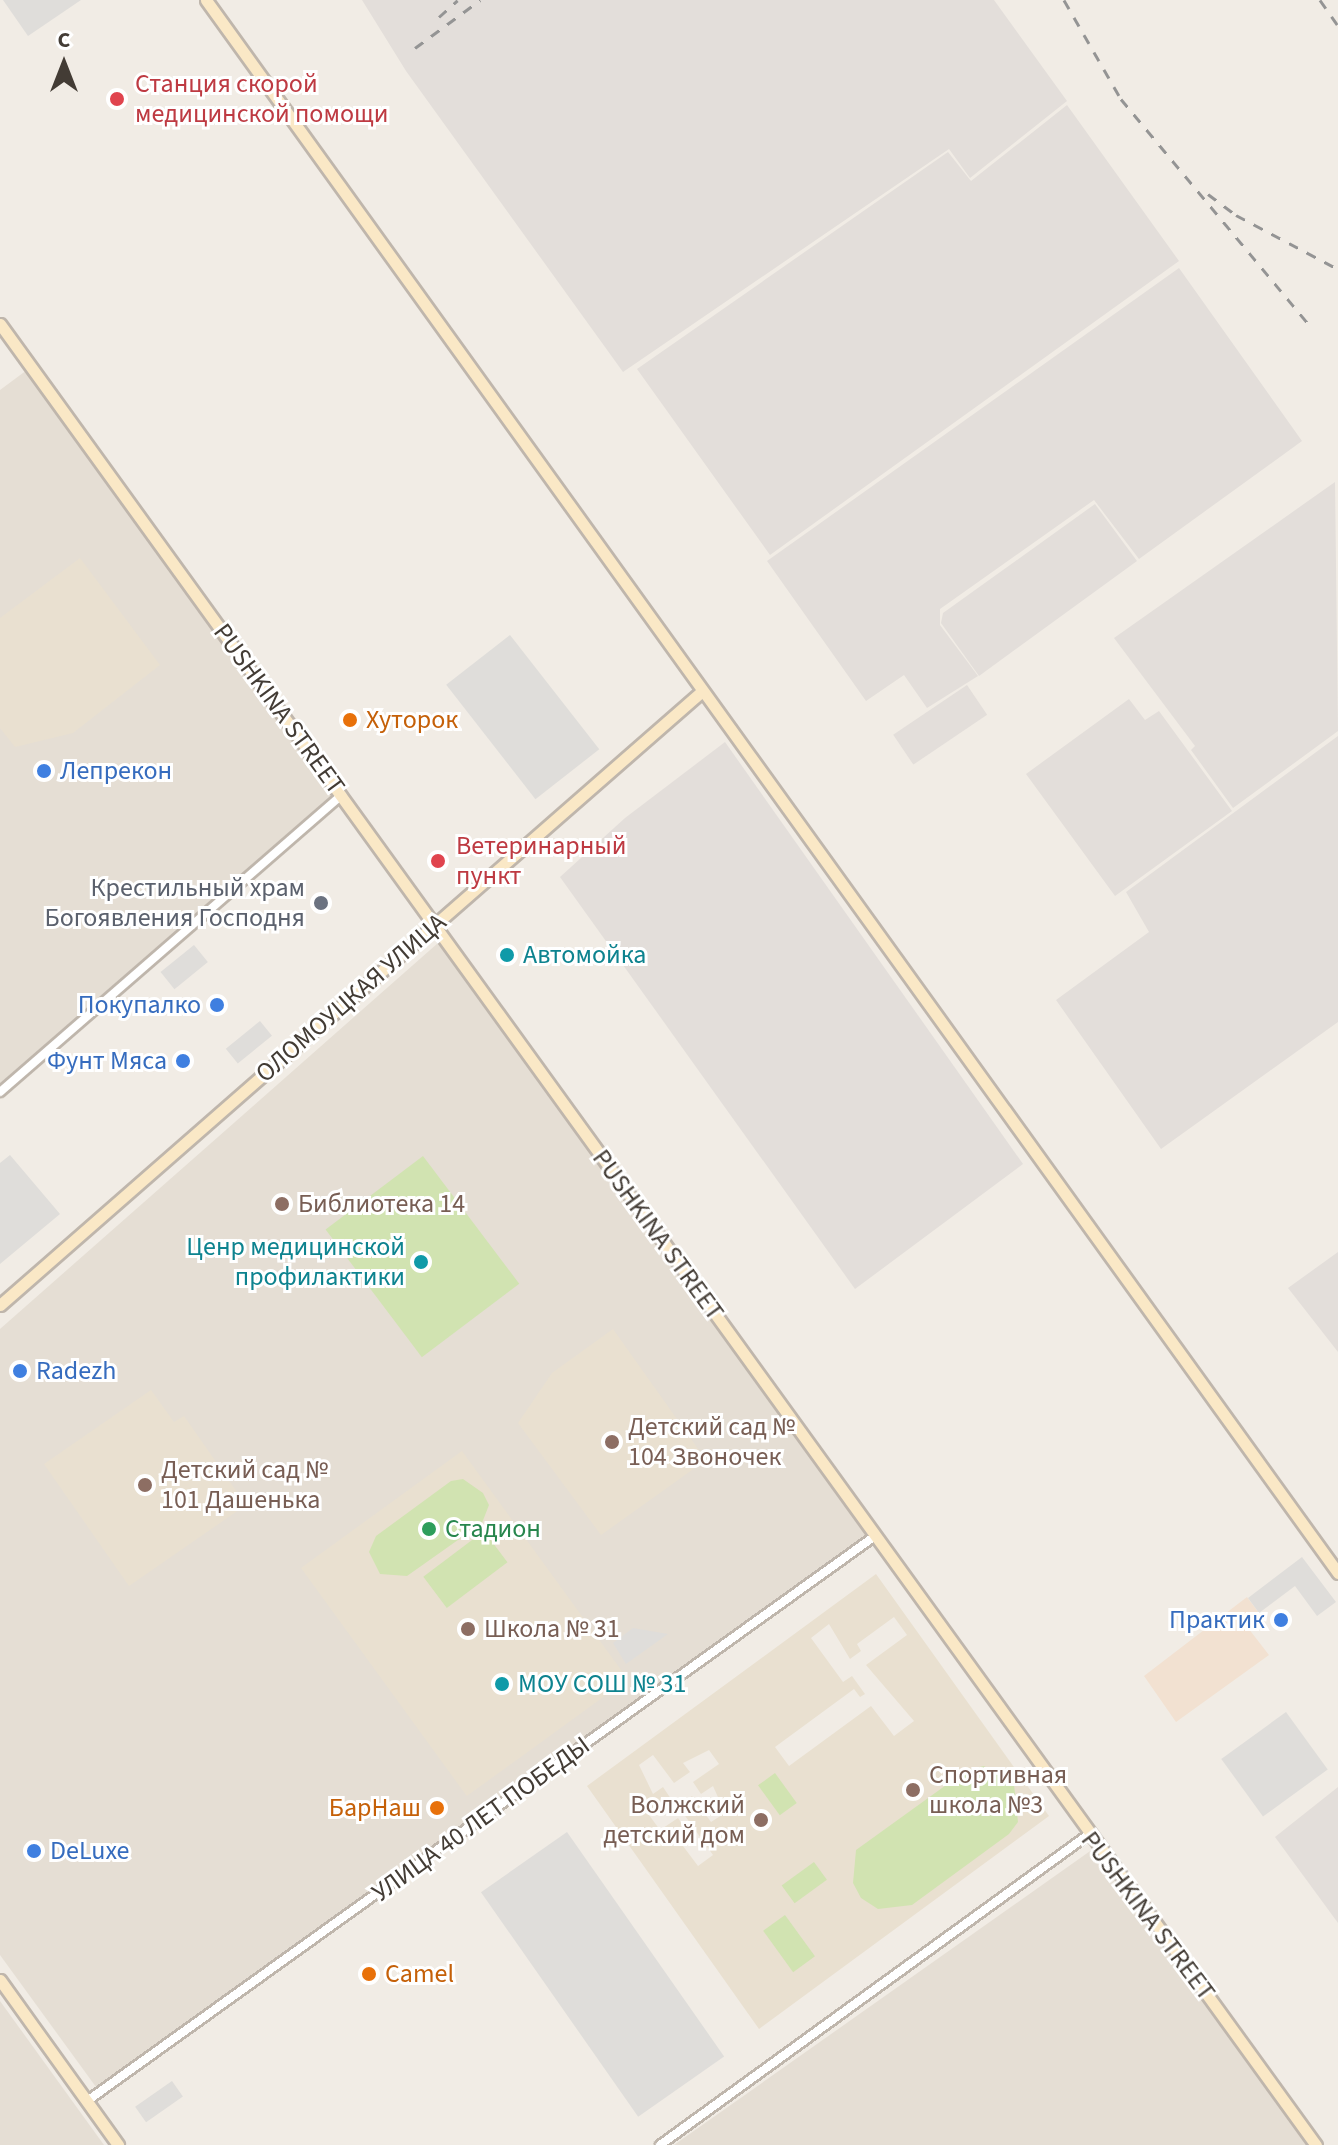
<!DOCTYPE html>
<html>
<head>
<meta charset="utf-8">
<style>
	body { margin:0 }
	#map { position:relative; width:1338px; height:2145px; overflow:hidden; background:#f1ece5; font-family:"Source Sans 3",sans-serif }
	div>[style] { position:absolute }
	.residential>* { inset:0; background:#e5ded4 }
	.commercial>* { inset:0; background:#f2e1d1 }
	.industrial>* { inset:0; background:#e3deda; transform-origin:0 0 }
	.education>* { inset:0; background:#e9e0d0; transform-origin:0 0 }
	.green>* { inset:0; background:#d1e3b1; transform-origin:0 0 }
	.parking>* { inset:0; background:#dfddda; transform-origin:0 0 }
	.roads { filter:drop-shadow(2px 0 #bfb6ac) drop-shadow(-2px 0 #bfb6ac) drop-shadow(0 2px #bfb6ac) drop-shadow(0 -2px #bfb6ac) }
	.street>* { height:8px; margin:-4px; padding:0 4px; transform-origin:4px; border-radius:4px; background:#fff }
	.secondary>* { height:11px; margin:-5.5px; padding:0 5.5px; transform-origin:5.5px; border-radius:5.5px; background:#fae8c6 }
	.rail>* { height:3px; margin-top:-1.5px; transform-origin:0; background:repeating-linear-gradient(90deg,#949494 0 10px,transparent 0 20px) }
	.dots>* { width:22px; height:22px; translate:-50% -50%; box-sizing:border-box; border:4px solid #fff; border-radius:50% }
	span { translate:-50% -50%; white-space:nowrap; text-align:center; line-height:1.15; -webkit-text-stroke:6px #fff; paint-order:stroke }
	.health-label { font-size:26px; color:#be3a42 }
	.left { translate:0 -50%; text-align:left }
	.street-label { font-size:26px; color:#433c35 }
	.food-label { font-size:26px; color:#c56008 }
	.right { translate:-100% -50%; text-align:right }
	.shop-label { font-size:26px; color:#366cbe }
	.worship-label { font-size:26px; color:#5b616d }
	.culture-label { font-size:26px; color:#0d838f }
	.education-label { font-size:26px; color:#785e54 }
	.leisure-label { font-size:26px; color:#27864d }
	.north { position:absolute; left:24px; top:24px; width:80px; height:80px; -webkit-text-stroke:6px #fff; paint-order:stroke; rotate:0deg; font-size:22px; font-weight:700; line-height:32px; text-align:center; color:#433c35 }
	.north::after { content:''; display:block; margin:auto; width:28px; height:36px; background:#433c35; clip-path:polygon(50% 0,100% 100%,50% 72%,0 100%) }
</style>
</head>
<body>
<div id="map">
	<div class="residential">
		<div style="clip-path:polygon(27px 370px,337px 794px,0 1092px,0 390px)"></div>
		<div style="clip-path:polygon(438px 943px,866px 1535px,96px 2087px,0 1955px,0 1329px)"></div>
		<div style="clip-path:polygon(1093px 1849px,1308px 2145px,674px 2145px)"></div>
		<div style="clip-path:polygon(0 2001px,104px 2145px,0 2145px)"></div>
	</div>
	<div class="commercial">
		<div style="clip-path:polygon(1247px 1597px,1259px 1613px,1245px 1624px,1269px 1655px,1176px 1722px,1144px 1676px)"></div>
	</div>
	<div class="industrial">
		<div style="clip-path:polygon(362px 0,994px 0,1067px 101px,970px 178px,949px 149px,623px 372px,406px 71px)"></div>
		<div style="clip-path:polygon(1067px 105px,1179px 261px,770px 555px,637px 369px,948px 152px,971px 181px)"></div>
		<div style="clip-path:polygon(1179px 268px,1302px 441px,1139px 559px,1094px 500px,940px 609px,940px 625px,978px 676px,927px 708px,904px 675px,866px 701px,767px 561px)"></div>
		<div style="clip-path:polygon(1335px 482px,1338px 731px,1233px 808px,1191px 750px,1195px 746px,1114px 638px)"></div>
		<div style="clip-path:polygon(1095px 504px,1137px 561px,979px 676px,941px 623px,943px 613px)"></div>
		<div style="left:967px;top:685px;width:36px;height:89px;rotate:56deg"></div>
		<div style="clip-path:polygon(1129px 699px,1145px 720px,1159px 711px,1232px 811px,1115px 896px,1026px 774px)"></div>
		<div style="clip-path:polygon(1338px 736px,1338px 1022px,1161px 1149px,1056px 1000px,1149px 932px,1126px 892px)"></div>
		<div style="clip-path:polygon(725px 742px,1023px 1164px,855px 1289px,560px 877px,625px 818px)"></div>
		<div style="clip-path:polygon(1338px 1252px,1338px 1352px,1288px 1288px)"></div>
		<div style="clip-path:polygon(1338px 1787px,1338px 1923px,1275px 1837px)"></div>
	</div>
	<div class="education">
		<div style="clip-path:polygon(80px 558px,160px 665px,73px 733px,15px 747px,0 728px,0 618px)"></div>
		<div style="clip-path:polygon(613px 1329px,706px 1460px,601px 1535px,518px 1423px,552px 1373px)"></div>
		<div style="clip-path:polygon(151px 1390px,174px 1422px,184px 1416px,246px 1505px,129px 1586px,44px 1464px)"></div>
		<div style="left:462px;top:1451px;width:282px;height:199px;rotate:54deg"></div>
		<div style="clip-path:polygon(evenodd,876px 1574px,1049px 1816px,759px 2029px,587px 1786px,876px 1574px,894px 1617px,907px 1635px,866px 1665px,914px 1721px,894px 1736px,871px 1706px,789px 1766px,775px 1747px,854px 1689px,860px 1697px,865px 1694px,852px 1676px,843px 1682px,811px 1638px,829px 1624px,850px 1659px,861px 1651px,857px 1644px,894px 1617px,876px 1574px,709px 1750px,719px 1764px,693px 1782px,701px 1794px,713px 1786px,725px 1813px,711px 1822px,692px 1796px,678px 1806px,713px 1855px,698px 1866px,677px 1838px,687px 1831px,678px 1818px,660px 1830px,649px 1815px,671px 1799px,663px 1787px,653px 1794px,639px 1765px,653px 1755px,674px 1783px,690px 1772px,683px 1763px,709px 1750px)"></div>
	</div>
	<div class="green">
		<div style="left:423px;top:1156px;width:160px;height:122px;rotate:53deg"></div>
		<div style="clip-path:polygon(463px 1479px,483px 1493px,489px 1505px,482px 1523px,407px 1576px,380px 1574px,369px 1552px,376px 1536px,451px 1481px)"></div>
		<div style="left:484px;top:1531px;width:39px;height:76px;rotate:53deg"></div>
		<div style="clip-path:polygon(984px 1766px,1014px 1784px,1018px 1822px,1009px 1834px,912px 1905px,878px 1909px,861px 1898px,853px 1883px,856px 1850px,967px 1770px)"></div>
		<div style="left:775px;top:1773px;width:37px;height:21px;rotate:54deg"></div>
		<div style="left:814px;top:1862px;width:22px;height:40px;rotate:54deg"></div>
		<div style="left:785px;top:1915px;width:51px;height:27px;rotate:54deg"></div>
	</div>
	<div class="parking">
		<div style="clip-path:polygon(3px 0,81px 0,28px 36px)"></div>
		<div style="left:510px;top:635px;width:145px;height:81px;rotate:52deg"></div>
		<div style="left:194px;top:945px;width:22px;height:43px;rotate:51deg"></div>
		<div style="left:260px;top:1021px;width:19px;height:44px;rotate:51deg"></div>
		<div style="clip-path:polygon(10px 1155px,60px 1214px,0 1264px,0 1163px)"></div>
		<div style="clip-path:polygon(1302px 1557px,1336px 1602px,1317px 1616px,1295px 1586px,1259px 1613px,1248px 1598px)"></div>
		<div style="clip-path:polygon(633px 1628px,668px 1634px,626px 1664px,613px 1643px)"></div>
		<div style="left:1286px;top:1712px;width:71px;height:80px;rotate:54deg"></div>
		<div style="left:567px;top:1832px;width:274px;height:105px;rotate:55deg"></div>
		<div style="left:172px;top:2081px;width:19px;height:45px;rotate:55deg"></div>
	</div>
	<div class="roads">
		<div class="street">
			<div style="left:0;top:1092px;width:453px;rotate:-41deg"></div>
			<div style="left:87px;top:2101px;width:970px;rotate:-35.64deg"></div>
			<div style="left:660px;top:2145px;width:528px;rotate:-35.92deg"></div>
		</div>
		<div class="secondary">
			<div style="left:206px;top:0;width:1938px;rotate:54.26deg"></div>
			<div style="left:0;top:324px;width:2247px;rotate:54.15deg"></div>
			<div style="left:0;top:1305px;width:933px;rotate:-41.17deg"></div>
			<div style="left:0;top:1980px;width:203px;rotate:54.4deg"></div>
		</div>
	</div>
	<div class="rail">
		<div style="left:1064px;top:0;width:114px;rotate:60.1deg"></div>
		<div style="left:1121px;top:99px;width:294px;rotate:50.2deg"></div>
		<div style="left:1320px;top:0;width:32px;rotate:55deg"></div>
		<div style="left:439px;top:17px;width:25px;rotate:-42deg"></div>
		<div style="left:415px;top:48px;width:81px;rotate:-36.4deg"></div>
		<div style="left:1208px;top:194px;width:35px;rotate:37deg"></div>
		<div style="left:1236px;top:215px;width:115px;rotate:27.9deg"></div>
	</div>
	<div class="dots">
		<div style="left:117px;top:99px;background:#e0444e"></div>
		<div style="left:350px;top:720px;background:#e8710a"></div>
		<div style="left:44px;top:771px;background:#3f7fe0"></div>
		<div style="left:438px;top:861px;background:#e0444e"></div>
		<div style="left:321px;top:903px;background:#6b7280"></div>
		<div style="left:507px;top:955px;background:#0f9aa8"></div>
		<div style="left:217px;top:1005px;background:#3f7fe0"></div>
		<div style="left:183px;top:1061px;background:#3f7fe0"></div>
		<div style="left:282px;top:1204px;background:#8d6e63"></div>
		<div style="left:421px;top:1262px;background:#0f9aa8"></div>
		<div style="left:20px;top:1371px;background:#3f7fe0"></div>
		<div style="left:612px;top:1442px;background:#8d6e63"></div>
		<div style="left:145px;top:1485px;background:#8d6e63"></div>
		<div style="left:429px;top:1529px;background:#2e9e5b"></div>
		<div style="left:1281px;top:1620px;background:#3f7fe0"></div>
		<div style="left:468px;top:1629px;background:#8d6e63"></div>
		<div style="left:502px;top:1684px;background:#0f9aa8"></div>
		<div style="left:913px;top:1790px;background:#8d6e63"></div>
		<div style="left:437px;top:1808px;background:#e8710a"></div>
		<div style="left:761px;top:1820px;background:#8d6e63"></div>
		<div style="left:34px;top:1851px;background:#3f7fe0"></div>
		<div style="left:369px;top:1974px;background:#e8710a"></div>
	</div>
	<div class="health-label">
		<span class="left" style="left:135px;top:99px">Станция скорой<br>медицинской помощи</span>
		<span class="left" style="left:456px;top:861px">Ветеринарный<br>пункт</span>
	</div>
	<div class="street-label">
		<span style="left:279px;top:709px;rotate:54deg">PUSHKINA STREET</span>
		<span style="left:351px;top:998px;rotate:-41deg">ОЛОМОУЦКАЯ УЛИЦА</span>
		<span style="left:658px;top:1235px;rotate:54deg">PUSHKINA STREET</span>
		<span style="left:481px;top:1819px;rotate:-36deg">УЛИЦА 40 ЛЕТ ПОБЕДЫ</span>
		<span style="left:1148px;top:1916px;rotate:53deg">PUSHKINA STREET</span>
	</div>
	<div class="food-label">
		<span class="left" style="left:366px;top:720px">Хуторок</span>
		<span class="right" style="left:421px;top:1808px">БарНаш</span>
		<span class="left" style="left:385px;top:1974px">Camel</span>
	</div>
	<div class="shop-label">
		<span class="left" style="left:60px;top:771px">Лепрекон</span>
		<span class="right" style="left:201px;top:1005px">Покупалко</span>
		<span class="right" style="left:167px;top:1061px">Фунт Мяса</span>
		<span class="left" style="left:36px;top:1371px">Radezh</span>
		<span class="right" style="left:1265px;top:1620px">Практик</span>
		<span class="left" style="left:50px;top:1851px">DeLuxe</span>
	</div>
	<div class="worship-label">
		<span class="right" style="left:305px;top:903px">Крестильный храм<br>Богоявления Господня</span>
	</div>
	<div class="culture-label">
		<span class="left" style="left:523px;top:955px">Автомойка</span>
		<span class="right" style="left:405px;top:1262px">Ценр медицинской<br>профилактики</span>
		<span class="left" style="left:518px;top:1684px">МОУ СОШ № 31</span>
	</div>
	<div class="education-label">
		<span class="left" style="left:298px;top:1204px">Библиотека 14</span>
		<span class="left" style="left:628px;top:1442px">Детский сад №<br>104 Звоночек</span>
		<span class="left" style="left:161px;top:1485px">Детский сад №<br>101 Дашенька</span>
		<span class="left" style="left:484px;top:1629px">Школа № 31</span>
		<span class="left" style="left:929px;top:1790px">Спортивная<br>школа №3</span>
		<span class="right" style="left:745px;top:1820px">Волжский<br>детский дом</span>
	</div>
	<div class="leisure-label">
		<span class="left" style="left:445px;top:1529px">Стадион</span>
	</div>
	<div class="north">С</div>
</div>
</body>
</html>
